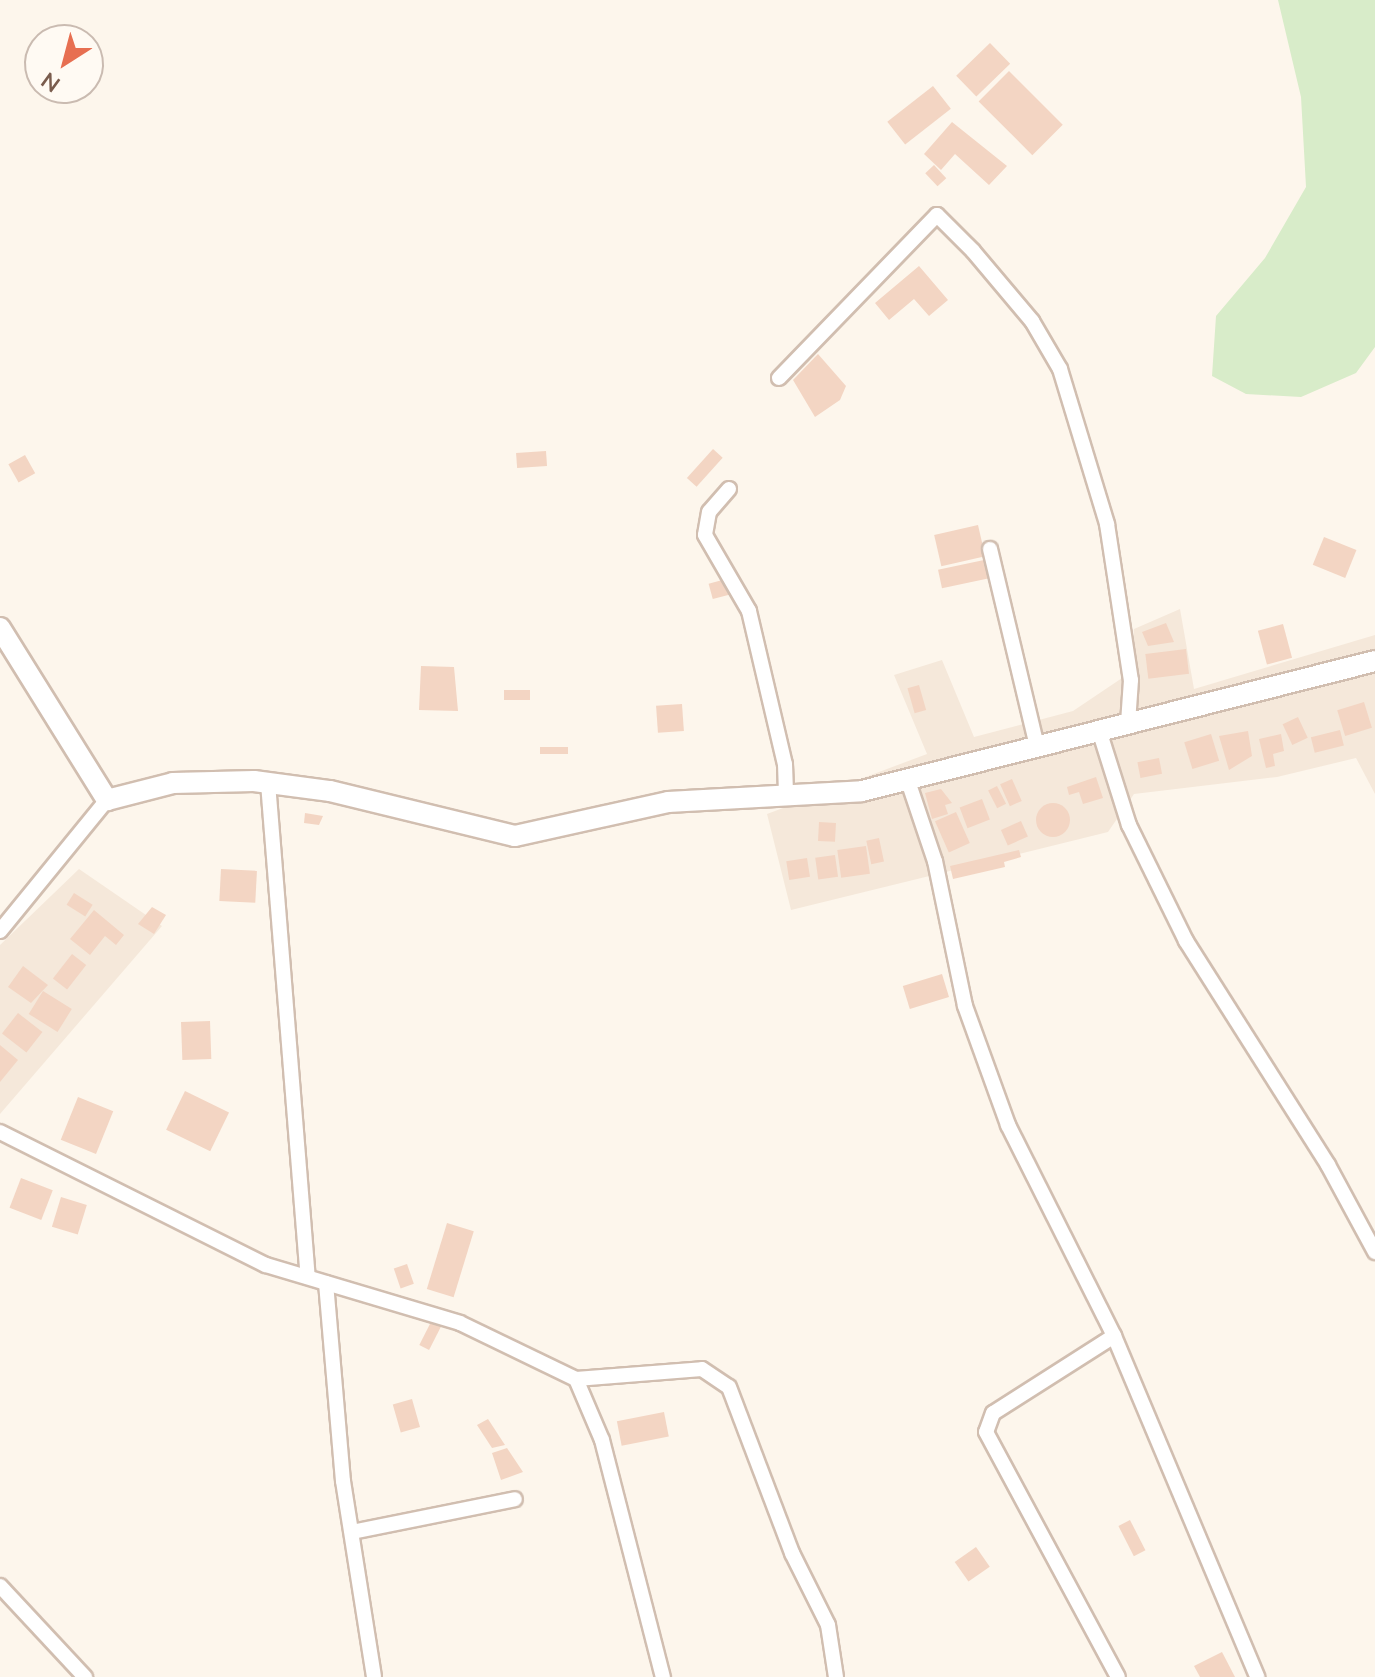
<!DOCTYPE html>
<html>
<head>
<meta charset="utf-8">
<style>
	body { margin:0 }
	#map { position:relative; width:1375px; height:1677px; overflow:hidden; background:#fdf6ec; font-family:"Nunito Sans",sans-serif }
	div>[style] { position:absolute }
	.residential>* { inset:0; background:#f5e8da }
	.green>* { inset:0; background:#d8ecc9 }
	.building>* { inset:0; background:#f3d5c3; transform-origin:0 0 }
	.round { border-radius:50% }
	.roads { filter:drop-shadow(2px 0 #d1beb0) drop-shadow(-2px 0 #d1beb0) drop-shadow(0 2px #d1beb0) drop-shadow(0 -2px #d1beb0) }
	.street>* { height:14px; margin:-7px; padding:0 7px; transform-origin:7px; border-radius:7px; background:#fff }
	.secondary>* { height:20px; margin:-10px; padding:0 10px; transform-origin:10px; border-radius:10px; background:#fff }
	span { translate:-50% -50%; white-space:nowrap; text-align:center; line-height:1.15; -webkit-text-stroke:7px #fffaf3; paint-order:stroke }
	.north { position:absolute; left:24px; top:24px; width:80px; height:80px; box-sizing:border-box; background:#fffaf3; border:2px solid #cabbb1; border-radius:50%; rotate:216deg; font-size:22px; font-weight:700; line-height:32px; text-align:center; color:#7a5c4d }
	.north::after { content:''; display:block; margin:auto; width:28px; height:36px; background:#e76f51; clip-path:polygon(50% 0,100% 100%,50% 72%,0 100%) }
</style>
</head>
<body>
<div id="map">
	<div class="residential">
		<div style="clip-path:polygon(1180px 609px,1194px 689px,1375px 635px,1375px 794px,1356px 758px,1277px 777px,1134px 794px,1108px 832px,791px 910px,767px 814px,927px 754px,894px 675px,942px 660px,974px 737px,1073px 711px,1131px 672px,1134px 629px)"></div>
		<div style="clip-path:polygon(79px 869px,162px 926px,0 1114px,0 945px)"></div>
	</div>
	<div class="green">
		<div style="clip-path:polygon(1278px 0,1375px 0,1375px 347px,1356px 373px,1301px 397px,1246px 394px,1212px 376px,1216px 316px,1265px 258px,1306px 187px,1301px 97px)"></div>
	</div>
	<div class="building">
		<div style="left:990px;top:43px;width:29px;height:47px;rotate:46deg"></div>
		<div style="left:1009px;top:71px;width:76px;height:43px;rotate:45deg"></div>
		<div style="left:933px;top:86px;width:29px;height:58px;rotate:52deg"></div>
		<div style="clip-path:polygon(952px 122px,1007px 166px,989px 185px,955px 154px,941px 170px,924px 154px)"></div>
		<div style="left:934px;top:165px;width:18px;height:12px;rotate:47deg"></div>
		<div style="clip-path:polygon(919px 266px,948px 300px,929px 316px,914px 299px,889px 320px,875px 303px)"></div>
		<div style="clip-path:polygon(818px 354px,846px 386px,840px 400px,815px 417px,793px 380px)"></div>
		<div style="left:713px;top:449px;width:13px;height:39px;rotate:42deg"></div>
		<div style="left:546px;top:451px;width:15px;height:30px;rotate:86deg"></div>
		<div style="left:25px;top:455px;width:21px;height:19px;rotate:61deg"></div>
		<div style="left:978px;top:525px;width:32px;height:45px;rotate:77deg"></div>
		<div style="left:1324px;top:537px;width:35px;height:30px;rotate:22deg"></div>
		<div style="left:984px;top:560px;width:19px;height:47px;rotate:78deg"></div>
		<div style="left:726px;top:579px;width:16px;height:18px;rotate:75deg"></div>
		<div style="clip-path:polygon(1166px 623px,1174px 642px,1148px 646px,1142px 632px)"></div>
		<div style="left:1283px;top:624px;width:35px;height:26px;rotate:75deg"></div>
		<div style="left:1186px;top:649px;width:25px;height:41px;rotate:83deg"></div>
		<div style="clip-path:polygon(421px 666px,454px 667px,458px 711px,419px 710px)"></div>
		<div style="left:919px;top:685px;width:26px;height:12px;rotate:74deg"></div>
		<div style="left:504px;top:690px;width:26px;height:10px"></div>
		<div style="left:1364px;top:702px;width:27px;height:28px;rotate:73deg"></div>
		<div style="left:682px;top:704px;width:27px;height:26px;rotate:86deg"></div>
		<div style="left:1298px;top:717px;width:23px;height:17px;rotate:65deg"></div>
		<div style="left:1340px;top:730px;width:16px;height:30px;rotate:76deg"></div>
		<div style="clip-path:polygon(1248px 731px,1252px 756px,1229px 770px,1219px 736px)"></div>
		<div style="left:1211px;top:734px;width:28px;height:28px;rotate:73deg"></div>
		<div style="clip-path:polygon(1281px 734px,1284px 751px,1273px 754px,1275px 766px,1266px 768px,1259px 739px)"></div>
		<div style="left:540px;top:747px;width:28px;height:7px"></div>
		<div style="left:1159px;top:758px;width:16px;height:22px;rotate:79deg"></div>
		<div style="clip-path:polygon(1096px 777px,1103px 798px,1083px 804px,1079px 792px,1069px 795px,1067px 787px)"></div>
		<div style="left:1012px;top:779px;width:24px;height:13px;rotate:66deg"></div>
		<div style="left:997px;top:786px;width:20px;height:10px;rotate:63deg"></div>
		<div style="clip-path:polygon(941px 789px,952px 803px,945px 805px,948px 814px,932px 819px,925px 793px)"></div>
		<div style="left:982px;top:799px;width:22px;height:24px;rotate:69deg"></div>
		<div class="round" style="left:1036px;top:803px;width:34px;height:34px"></div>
		<div style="left:956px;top:812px;width:34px;height:23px;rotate:66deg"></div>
		<div style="clip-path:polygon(305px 813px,323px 816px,319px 825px,304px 823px)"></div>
		<div style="left:1021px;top:821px;width:17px;height:22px;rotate:66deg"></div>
		<div style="left:819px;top:822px;width:17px;height:19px;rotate:3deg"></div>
		<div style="left:879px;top:838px;width:24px;height:13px;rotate:78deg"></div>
		<div style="left:866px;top:846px;width:28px;height:29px;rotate:82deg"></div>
		<div style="clip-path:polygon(1019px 850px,1021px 857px,1004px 862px,1005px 867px,953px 879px,950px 866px)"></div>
		<div style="left:835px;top:855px;width:22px;height:20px;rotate:82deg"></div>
		<div style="left:807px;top:858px;width:19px;height:21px;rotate:81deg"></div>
		<div style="left:221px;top:869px;width:36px;height:32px;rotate:3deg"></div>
		<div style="left:74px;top:893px;width:22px;height:14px;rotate:32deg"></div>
		<div style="clip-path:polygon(152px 907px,166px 915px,154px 934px,138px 924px)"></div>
		<div style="clip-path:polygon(94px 910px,124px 935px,116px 945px,105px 936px,90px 955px,70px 939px)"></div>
		<div style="left:72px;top:954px;width:18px;height:31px;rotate:38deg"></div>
		<div style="clip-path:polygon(23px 966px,48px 985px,31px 1003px,8px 987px)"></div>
		<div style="left:942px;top:974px;width:24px;height:41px;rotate:73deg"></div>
		<div style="left:43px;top:991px;width:34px;height:27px;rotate:32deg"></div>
		<div style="left:18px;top:1013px;width:31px;height:26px;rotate:38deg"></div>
		<div style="left:210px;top:1021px;width:38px;height:29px;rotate:88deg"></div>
		<div style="clip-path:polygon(0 1045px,18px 1060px,0 1082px)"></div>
		<div style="left:185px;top:1091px;width:49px;height:43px;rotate:26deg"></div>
		<div style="left:78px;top:1097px;width:38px;height:46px;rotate:22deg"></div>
		<div style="left:21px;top:1178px;width:34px;height:32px;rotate:21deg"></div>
		<div style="left:61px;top:1197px;width:27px;height:31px;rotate:17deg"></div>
		<div style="left:447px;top:1223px;width:28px;height:69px;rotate:17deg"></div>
		<div style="left:407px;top:1264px;width:21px;height:14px;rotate:71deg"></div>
		<div style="left:432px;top:1320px;width:11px;height:28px;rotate:27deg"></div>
		<div style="left:412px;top:1399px;width:29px;height:20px;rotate:74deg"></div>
		<div style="left:664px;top:1412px;width:25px;height:48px;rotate:79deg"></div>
		<div style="clip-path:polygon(488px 1419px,505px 1445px,492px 1448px,477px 1425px)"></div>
		<div style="clip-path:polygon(507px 1448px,523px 1472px,501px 1480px,492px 1453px)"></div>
		<div style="left:1130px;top:1520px;width:34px;height:13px;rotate:63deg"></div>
		<div style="left:976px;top:1547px;width:24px;height:26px;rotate:55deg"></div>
		<div style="clip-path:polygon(1222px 1652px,1235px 1677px,1200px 1677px,1194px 1666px)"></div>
	</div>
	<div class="roads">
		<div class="street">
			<div style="left:779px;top:378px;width:227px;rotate:-45.9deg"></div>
			<div style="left:937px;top:215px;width:51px;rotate:45deg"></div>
			<div style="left:973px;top:251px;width:92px;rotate:49.9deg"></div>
			<div style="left:1032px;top:321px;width:56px;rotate:59.7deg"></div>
			<div style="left:1060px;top:369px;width:162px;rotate:73.1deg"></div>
			<div style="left:1107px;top:524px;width:158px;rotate:81.3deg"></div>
			<div style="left:1131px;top:680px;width:43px;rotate:94deg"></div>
			<div style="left:729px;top:489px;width:30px;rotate:131deg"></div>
			<div style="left:709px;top:512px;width:23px;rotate:100deg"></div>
			<div style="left:705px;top:535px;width:88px;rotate:59.9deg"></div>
			<div style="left:749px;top:611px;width:157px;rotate:76.8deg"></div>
			<div style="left:785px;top:764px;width:34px;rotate:88deg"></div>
			<div style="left:990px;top:549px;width:203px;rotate:76.6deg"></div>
			<div style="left:1099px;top:730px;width:100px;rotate:72.5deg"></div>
			<div style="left:1129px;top:825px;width:129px;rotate:63.8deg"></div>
			<div style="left:1186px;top:941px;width:265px;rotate:57.6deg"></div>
			<div style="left:1328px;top:1165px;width:99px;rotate:61.6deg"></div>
			<div style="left:907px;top:778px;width:88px;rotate:71.4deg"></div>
			<div style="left:935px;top:861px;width:148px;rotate:78.3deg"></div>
			<div style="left:965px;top:1006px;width:127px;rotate:70.1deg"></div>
			<div style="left:1008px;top:1125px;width:236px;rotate:63.3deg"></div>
			<div style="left:1114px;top:1336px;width:370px;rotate:67.2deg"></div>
			<div style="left:268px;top:783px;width:495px;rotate:85.4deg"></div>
			<div style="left:0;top:931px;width:169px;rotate:-50.8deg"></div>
			<div style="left:0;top:1132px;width:297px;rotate:26.6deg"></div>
			<div style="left:266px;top:1265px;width:202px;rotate:16.6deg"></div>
			<div style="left:460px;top:1323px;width:129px;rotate:25.8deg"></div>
			<div style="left:576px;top:1379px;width:66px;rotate:66.9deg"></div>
			<div style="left:602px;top:1440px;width:245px;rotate:75.6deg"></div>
			<div style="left:326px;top:1283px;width:199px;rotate:85.1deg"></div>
			<div style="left:343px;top:1481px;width:198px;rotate:81deg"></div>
			<div style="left:1114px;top:1336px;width:143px;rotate:147.5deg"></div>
			<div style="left:993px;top:1413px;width:20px;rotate:110deg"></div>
			<div style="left:986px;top:1432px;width:278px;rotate:61.7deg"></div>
			<div style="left:576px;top:1379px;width:126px;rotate:-4.5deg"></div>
			<div style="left:702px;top:1369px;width:32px;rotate:34deg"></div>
			<div style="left:729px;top:1387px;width:178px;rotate:69.2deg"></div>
			<div style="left:792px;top:1553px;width:80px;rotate:63.4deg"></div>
			<div style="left:828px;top:1625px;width:53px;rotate:81.3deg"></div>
			<div style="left:352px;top:1532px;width:166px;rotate:-11.4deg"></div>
			<div style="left:0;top:1586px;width:125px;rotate:47deg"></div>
		</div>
		<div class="secondary">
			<div style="left:0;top:628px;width:203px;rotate:58.1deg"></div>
			<div style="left:107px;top:800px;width:68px;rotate:-14.4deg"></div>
			<div style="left:173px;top:783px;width:81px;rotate:-1.4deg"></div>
			<div style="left:254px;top:781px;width:77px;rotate:7.5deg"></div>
			<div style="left:330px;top:791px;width:190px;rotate:13.7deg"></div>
			<div style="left:515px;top:836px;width:157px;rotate:-12.5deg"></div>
			<div style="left:668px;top:802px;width:194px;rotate:-3.2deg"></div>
			<div style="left:862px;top:791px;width:529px;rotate:-14.22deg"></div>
		</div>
	</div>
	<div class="north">N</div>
</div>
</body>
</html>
